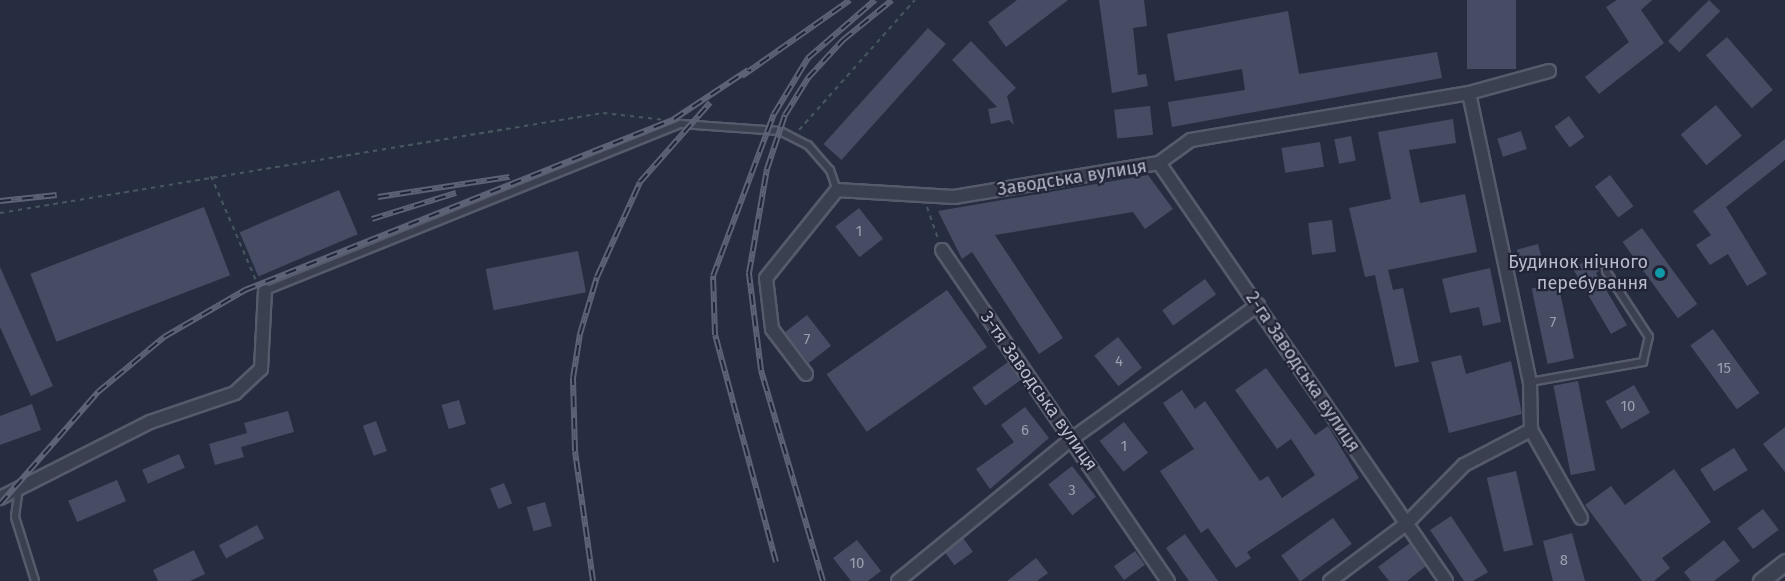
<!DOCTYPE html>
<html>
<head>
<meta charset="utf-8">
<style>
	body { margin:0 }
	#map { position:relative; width:1785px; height:581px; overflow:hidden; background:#272d41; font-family:"Fira Sans",sans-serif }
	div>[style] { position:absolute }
	.building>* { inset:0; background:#464c63; transform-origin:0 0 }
	.path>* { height:2px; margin-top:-1px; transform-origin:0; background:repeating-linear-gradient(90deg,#47575f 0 4.5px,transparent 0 9px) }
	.roads { filter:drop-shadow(2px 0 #565b6b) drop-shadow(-2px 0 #565b6b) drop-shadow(0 2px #565b6b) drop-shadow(0 -2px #565b6b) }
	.service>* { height:6px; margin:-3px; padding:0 3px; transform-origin:3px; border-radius:3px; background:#3b4051 }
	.minor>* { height:12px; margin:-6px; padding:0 6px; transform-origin:6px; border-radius:6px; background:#3b4051 }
	.tertiary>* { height:15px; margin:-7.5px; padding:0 7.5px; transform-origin:7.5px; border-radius:7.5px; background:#3b4051 }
	.rail>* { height:6px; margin-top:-3px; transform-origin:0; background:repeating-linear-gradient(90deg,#202436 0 11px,#5d6377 0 22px); box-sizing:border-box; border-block:2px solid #5d6377 }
	.dots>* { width:16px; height:16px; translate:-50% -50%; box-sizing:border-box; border:3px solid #202436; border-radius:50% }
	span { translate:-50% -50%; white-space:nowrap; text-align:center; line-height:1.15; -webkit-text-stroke:4.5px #202436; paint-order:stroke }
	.number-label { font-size:15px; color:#9c9fb1 }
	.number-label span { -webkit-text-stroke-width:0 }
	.street-label { font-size:18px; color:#b8bbcb }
	.poi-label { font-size:18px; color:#b8bbcb }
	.right { translate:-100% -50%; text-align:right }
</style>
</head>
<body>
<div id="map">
	<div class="building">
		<div style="clip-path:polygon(1017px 0,1068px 0,1006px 47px,988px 22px)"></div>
		<div style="clip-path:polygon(1099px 0,1144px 0,1147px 26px,1133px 28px,1138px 75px,1146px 74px,1148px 86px,1112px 93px)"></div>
		<div style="left:1467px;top:0;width:49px;height:69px"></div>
		<div style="clip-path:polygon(1617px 0,1652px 0,1641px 10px,1664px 43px,1599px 94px,1585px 77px,1629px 42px,1606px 7px)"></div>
		<div style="left:1709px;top:0;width:16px;height:58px;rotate:45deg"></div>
		<div style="clip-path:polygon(1288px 11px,1299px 74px,1437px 52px,1442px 78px,1172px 127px,1168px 102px,1245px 90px,1242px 69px,1175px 81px,1167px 34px)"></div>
		<div style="left:928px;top:28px;width:24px;height:156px;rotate:42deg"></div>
		<div style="left:1727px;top:37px;width:70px;height:28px;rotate:49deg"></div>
		<div style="clip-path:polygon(971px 41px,1016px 88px,1007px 96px,1014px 125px,1009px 120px,991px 124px,988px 109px,997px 107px,952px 60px)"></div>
		<div style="left:1716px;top:105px;width:40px;height:46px;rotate:50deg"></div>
		<div style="left:1150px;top:106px;width:29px;height:36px;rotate:84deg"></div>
		<div style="left:1569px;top:116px;width:26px;height:18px;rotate:54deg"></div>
		<div style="clip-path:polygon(1453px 119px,1456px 143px,1409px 150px,1420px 203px,1465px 194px,1477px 252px,1388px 270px,1393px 290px,1403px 288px,1419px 362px,1395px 367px,1375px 275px,1365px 277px,1349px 208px,1391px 199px,1378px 132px)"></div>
		<div style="left:1521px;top:131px;width:19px;height:25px;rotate:72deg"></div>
		<div style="left:1351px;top:136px;width:25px;height:17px;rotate:79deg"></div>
		<div style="clip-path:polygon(1785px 139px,1785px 160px,1726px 207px,1767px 274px,1747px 286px,1728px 254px,1710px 265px,1696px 245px,1711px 235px,1693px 211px)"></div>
		<div style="left:1320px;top:142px;width:25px;height:39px;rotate:81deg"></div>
		<div style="clip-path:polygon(1148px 175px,1173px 209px,1145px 229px,1133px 212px,995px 235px,1063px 338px,1039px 354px,972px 252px,962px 259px,938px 211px)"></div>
		<div style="left:1610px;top:175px;width:39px;height:19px;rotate:53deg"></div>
		<div style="left:339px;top:190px;width:48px;height:108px;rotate:67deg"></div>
		<div style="left:204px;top:207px;width:73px;height:186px;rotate:69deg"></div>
		<div style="left:859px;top:208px;width:39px;height:30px;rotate:52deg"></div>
		<div style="left:1332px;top:220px;width:32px;height:24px;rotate:83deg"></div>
		<div style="left:1642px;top:228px;width:94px;height:24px;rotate:54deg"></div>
		<div style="left:1538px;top:244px;width:20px;height:22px;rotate:75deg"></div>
		<div style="left:578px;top:251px;width:42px;height:94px;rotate:79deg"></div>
		<div style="clip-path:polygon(1593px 256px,1601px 269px,1596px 273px,1627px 325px,1611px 334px,1573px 269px)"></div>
		<div style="clip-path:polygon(0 267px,53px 386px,31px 396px,0 327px)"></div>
		<div style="clip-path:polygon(1490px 268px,1501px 322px,1483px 326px,1479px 307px,1450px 313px,1442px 279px)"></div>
		<div style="left:1205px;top:279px;width:19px;height:53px;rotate:54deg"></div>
		<div style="left:1558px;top:283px;width:77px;height:27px;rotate:78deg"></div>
		<div style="left:947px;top:290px;width:70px;height:147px;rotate:55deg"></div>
		<div style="left:807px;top:315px;width:39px;height:28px;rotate:52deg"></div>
		<div style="left:1713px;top:329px;width:79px;height:28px;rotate:54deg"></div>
		<div style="left:1118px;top:337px;width:39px;height:30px;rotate:52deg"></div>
		<div style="clip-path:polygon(1461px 355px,1466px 374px,1511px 361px,1522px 414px,1449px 433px,1431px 362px)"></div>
		<div style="left:1008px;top:362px;width:22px;height:44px;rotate:54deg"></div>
		<div style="clip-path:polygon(1266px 368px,1315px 435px,1328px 426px,1359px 478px,1247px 552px,1251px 558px,1236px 568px,1208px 528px,1201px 533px,1160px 471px,1194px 449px,1163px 403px,1182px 390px,1195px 409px,1205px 401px,1260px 481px,1268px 476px,1282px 498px,1315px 475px,1291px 439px,1277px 449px,1235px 390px)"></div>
		<div style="left:1578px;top:381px;width:91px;height:25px;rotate:79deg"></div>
		<div style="left:1634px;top:385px;width:32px;height:33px;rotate:60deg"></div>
		<div style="left:459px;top:400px;width:25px;height:18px;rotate:74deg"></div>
		<div style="clip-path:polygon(32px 404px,41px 430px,0 445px,0 416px)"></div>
		<div style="clip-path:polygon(1025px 407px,1049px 438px,990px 489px,976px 469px,1014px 442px,1001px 425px)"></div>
		<div style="clip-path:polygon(288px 411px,294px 432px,241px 447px,244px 457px,215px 465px,209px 444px,247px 433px,244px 423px)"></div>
		<div style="left:376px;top:421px;width:32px;height:14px;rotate:70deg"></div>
		<div style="left:1124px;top:422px;width:39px;height:31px;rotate:52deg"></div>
		<div style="clip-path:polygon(1785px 427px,1785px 472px,1763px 444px)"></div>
		<div style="left:1734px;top:448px;width:26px;height:40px;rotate:58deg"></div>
		<div style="left:179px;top:454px;width:15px;height:40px;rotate:67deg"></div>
		<div style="left:1072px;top:466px;width:39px;height:30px;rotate:52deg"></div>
		<div style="clip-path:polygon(1674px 469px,1711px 522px,1662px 558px,1670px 568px,1654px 581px,1642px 581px,1585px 505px,1611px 486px,1625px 505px)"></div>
		<div style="left:1516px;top:471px;width:76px;height:30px;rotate:77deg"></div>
		<div style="left:117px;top:480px;width:23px;height:53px;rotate:67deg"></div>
		<div style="left:504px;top:483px;width:22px;height:15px;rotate:68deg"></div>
		<div style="left:545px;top:502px;width:25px;height:19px;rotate:74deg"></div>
		<div style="left:1763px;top:509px;width:26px;height:32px;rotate:53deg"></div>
		<div style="clip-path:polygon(1451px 516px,1488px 572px,1473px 581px,1464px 581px,1430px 530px)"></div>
		<div style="left:1333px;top:518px;width:32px;height:64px;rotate:54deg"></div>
		<div style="left:257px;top:525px;width:15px;height:43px;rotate:62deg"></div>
		<div style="clip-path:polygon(1572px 533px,1585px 581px,1553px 581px,1543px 541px)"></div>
		<div style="clip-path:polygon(1185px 534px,1218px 581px,1189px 581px,1166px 548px)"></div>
		<div style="left:963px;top:538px;width:17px;height:23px;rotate:54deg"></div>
		<div style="clip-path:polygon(857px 540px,881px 571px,868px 581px,851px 581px,833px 558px)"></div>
		<div style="clip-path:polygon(1724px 540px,1740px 561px,1714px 581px,1691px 581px,1684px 572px)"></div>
		<div style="clip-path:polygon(1410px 543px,1426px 566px,1407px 581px,1389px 581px,1378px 567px)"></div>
		<div style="clip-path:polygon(194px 550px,205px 574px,190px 581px,158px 581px,153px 570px)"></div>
		<div style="left:1135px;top:551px;width:17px;height:26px;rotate:54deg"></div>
		<div style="clip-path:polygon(1036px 558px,1048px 573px,1037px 581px,1007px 581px)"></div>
	</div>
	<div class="path">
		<div style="left:799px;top:130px;width:174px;rotate:-48.3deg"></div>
		<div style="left:211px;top:176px;width:116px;rotate:66.7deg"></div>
		<div style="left:927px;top:207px;width:34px;rotate:71deg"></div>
		<div style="left:0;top:213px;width:611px;rotate:-9.42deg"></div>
		<div style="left:603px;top:113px;width:63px;rotate:6.3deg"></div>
	</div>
	<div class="roads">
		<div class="service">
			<div style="left:265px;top:291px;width:448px;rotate:-21.9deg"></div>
			<div style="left:681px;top:124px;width:99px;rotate:4deg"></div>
			<div style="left:780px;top:131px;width:31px;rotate:27deg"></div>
			<div style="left:808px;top:145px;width:33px;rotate:49deg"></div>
			<div style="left:830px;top:170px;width:21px;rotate:71deg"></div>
			<div style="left:1530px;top:382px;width:115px;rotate:-10deg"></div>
			<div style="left:1643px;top:362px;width:26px;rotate:-77deg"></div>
			<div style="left:1649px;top:337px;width:79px;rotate:-123.1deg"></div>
			<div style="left:19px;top:488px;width:29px;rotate:98deg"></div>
			<div style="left:15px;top:517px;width:67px;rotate:72.6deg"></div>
		</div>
		<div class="minor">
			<div style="left:1469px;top:93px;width:295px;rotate:78.1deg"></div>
			<div style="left:1530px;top:382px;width:48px;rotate:88.8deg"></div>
			<div style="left:1531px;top:430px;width:101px;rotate:60.4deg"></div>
			<div style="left:1159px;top:163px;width:507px;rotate:55.53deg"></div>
			<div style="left:942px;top:250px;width:401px;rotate:55.7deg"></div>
			<div style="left:806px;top:374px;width:56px;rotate:-127.1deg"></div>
			<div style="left:772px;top:329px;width:51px;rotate:-96.7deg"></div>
			<div style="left:766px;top:278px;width:113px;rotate:-51.1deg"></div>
			<div style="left:837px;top:190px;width:117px;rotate:3.4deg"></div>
			<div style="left:954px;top:197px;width:208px;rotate:-9.4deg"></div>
			<div style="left:1159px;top:163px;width:39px;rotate:-36deg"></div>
			<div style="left:1191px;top:140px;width:282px;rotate:-9.6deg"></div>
			<div style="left:1469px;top:93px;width:83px;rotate:-15.4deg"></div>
			<div style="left:0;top:498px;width:168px;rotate:-26.9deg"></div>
			<div style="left:150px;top:422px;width:90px;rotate:-18.8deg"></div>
			<div style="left:235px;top:393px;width:35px;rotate:-43deg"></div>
			<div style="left:261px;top:369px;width:78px;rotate:-87.1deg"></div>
			<div style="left:898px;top:581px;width:226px;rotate:-39.3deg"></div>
			<div style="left:1073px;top:438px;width:228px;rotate:-35.7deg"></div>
			<div style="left:1330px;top:581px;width:95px;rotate:-36.9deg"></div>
			<div style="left:1406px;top:524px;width:83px;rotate:-45.5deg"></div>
			<div style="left:1464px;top:465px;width:76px;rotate:-27.6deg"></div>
		</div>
		<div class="tertiary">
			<div style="left:1761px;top:581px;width:31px;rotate:-38deg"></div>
		</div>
	</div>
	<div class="rail">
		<div style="left:742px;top:76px;width:132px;rotate:-35.1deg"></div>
		<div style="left:378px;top:197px;width:133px;rotate:-8.7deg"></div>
		<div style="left:0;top:201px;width:57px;rotate:-6deg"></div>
		<div style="left:372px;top:219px;width:88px;rotate:-17.2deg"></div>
		<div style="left:0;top:504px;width:149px;rotate:-48.8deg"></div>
		<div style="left:98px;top:392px;width:86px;rotate:-39.8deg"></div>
		<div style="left:164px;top:337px;width:94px;rotate:-30.1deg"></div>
		<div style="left:245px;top:290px;width:462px;rotate:-21.7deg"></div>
		<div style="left:674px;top:119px;width:89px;rotate:-33.5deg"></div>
		<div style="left:776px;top:562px;width:235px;rotate:-105deg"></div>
		<div style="left:715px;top:335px;width:59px;rotate:-91.9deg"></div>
		<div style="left:713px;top:276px;width:173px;rotate:-69.4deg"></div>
		<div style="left:774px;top:114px;width:66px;rotate:-58.7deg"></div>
		<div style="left:808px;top:58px;width:89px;rotate:-40.9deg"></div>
		<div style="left:593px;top:581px;width:131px;rotate:-97.9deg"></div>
		<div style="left:575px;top:451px;width:73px;rotate:-91.6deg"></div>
		<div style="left:573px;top:378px;width:45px;rotate:-81deg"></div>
		<div style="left:580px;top:334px;width:59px;rotate:-73.4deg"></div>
		<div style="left:597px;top:277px;width:104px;rotate:-65.6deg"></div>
		<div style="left:640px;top:182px;width:106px;rotate:-48.5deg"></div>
		<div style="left:823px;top:581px;width:220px;rotate:-106.4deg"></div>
		<div style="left:761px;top:370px;width:98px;rotate:-97.1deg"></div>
		<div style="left:749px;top:273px;width:106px;rotate:-80.2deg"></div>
		<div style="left:767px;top:169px;width:57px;rotate:-71.6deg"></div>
		<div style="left:785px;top:115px;width:44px;rotate:-58.1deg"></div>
		<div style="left:808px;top:78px;width:52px;rotate:-47.4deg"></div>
		<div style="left:843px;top:40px;width:63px;rotate:-39.2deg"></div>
	</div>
	<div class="dots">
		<div style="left:1660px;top:273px;background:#0f9aa8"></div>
	</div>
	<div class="number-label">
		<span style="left:859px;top:232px">1</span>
		<span style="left:1553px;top:323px">7</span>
		<span style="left:807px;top:340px">7</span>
		<span style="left:1119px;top:362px">4</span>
		<span style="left:1724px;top:369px">15</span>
		<span style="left:1628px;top:407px">10</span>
		<span style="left:1025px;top:431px">6</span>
		<span style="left:1124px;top:447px">1</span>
		<span style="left:1072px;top:491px">3</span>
		<span style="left:1564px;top:561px">8</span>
		<span style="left:857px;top:564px">10</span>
	</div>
	<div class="street-label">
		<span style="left:1072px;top:178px;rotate:-9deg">Заводська вулиця</span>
		<span style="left:1303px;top:372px;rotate:56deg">2-га Заводська вулиця</span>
		<span style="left:1039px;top:391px;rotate:55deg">3-тя Заводська вулиця</span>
	</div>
	<div class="poi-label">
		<span class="right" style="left:1648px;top:273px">Будинок нічного<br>перебування</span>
	</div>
</div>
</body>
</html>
